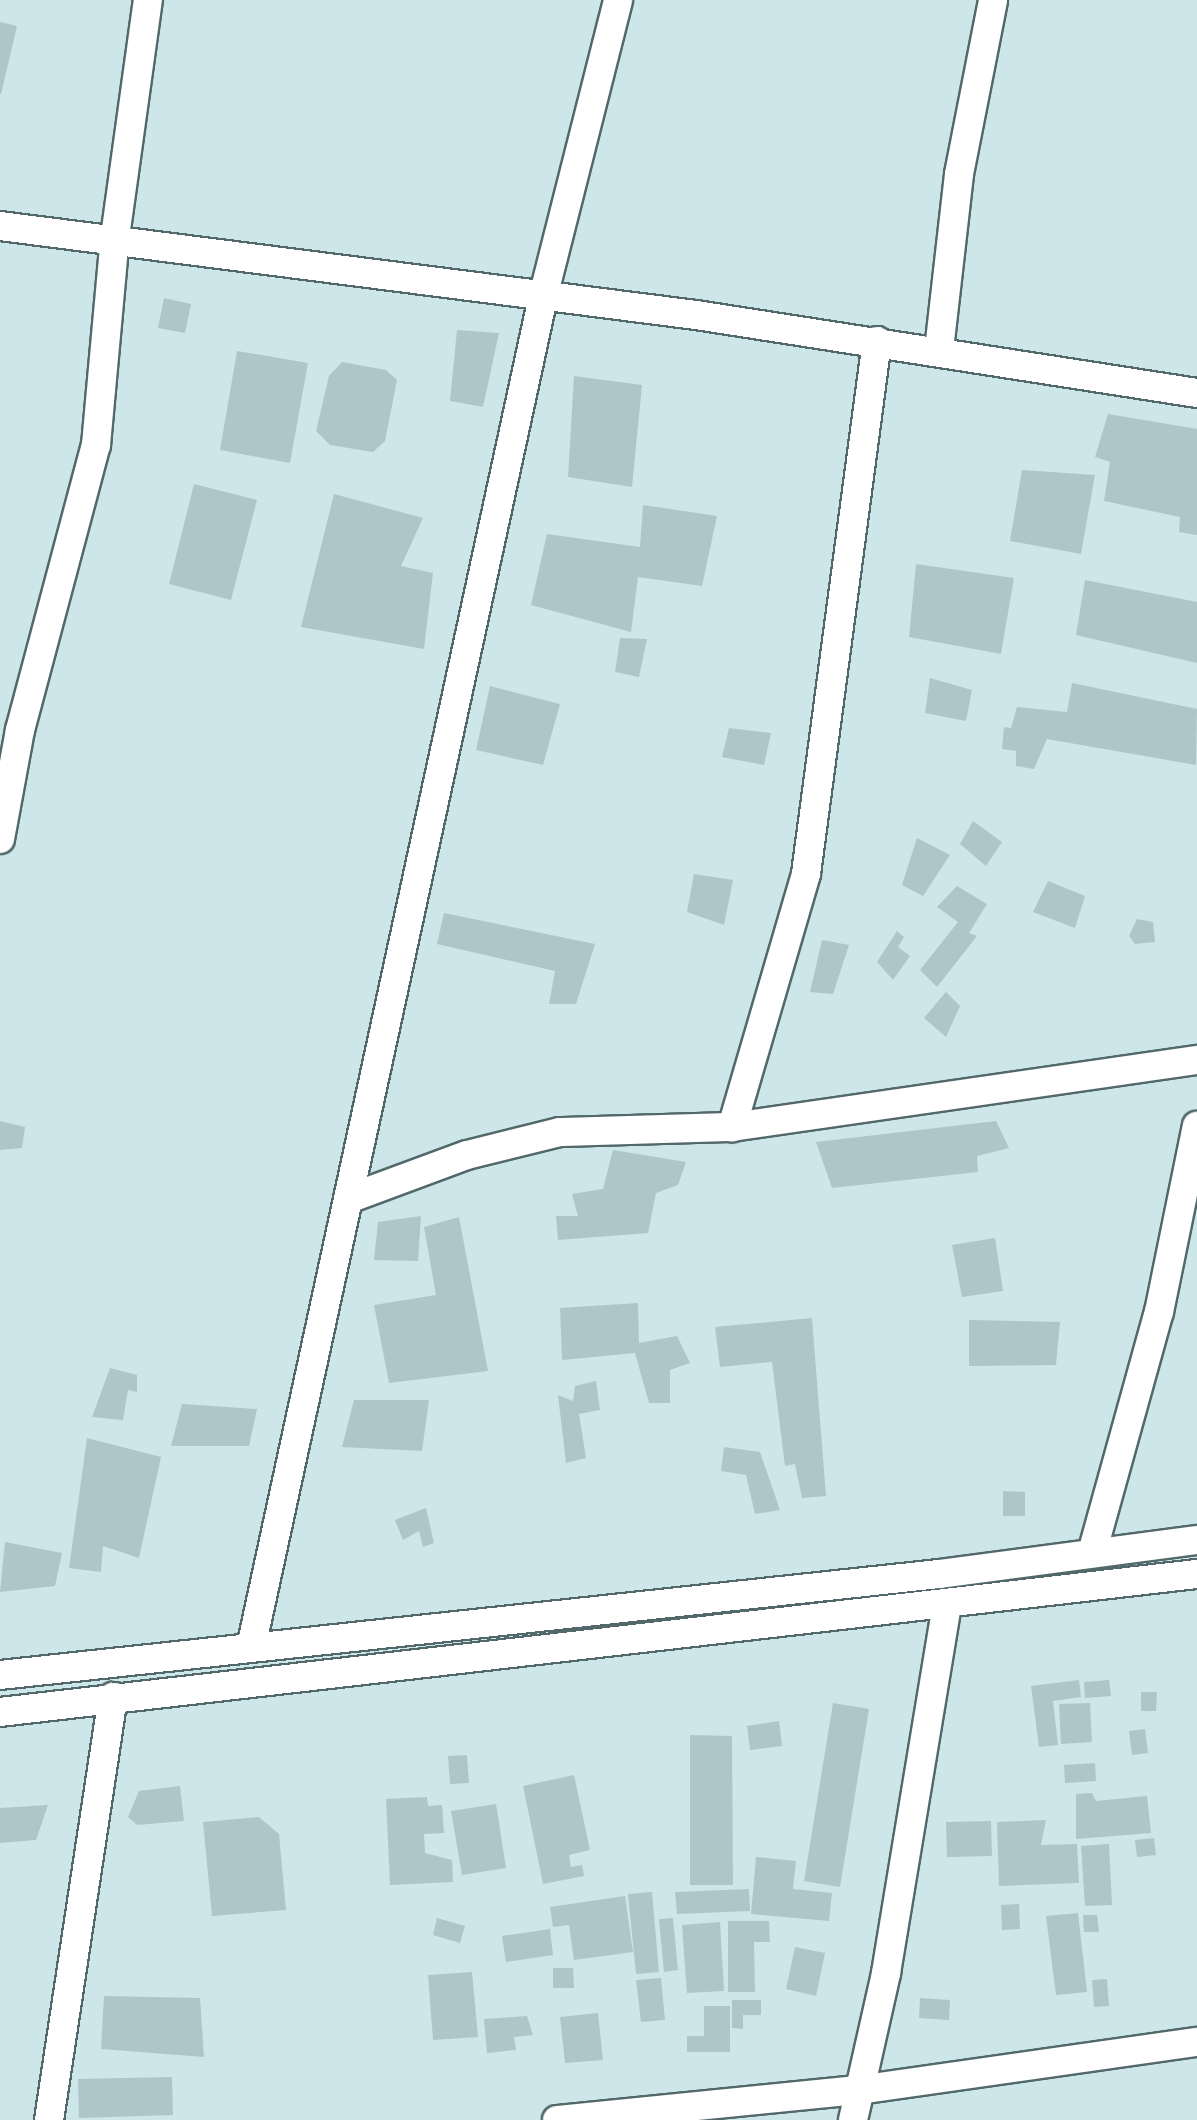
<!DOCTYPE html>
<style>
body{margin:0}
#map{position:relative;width:1197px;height:2120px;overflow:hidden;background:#cde6e9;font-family:Rubik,sans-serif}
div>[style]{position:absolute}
.building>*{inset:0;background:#aec6c9}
.roads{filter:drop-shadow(2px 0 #52686b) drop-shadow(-2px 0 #52686b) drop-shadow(0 2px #52686b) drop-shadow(0 -2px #52686b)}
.street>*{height:28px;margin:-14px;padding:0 14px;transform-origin:14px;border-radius:14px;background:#fff}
span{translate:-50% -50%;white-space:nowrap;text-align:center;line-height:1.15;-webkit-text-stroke:7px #fff;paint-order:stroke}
</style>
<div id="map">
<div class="building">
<i style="clip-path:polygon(0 22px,17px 26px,1px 94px,0 94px)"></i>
<i style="clip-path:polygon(164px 298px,191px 304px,185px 333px,158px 328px)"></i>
<i style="clip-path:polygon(457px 330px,499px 333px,483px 407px,450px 401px)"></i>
<i style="clip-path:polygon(237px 351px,308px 363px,290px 463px,220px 450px)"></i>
<i style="clip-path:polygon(342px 362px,386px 370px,397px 380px,385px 441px,373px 452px,330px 445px,316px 431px,329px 376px)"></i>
<i style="clip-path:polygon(574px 376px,642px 385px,632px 487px,568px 477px)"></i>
<i style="clip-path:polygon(1108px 414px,1197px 429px,1197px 535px,1179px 532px,1180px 517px,1104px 501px,1110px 462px,1095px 457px)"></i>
<i style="clip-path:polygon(1022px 470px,1095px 475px,1081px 554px,1010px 541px)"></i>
<i style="clip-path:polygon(194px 484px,257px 500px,231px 600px,169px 584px)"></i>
<i style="clip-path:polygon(334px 494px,423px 518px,401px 566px,433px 573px,424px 649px,301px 627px)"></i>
<i style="clip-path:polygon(643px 505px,717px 516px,702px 586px,638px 577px,631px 632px,531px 605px,547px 534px,640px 547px)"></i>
<i style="clip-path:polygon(916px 564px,1014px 578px,1001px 654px,909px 637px)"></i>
<i style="clip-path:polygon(1085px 580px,1197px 602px,1197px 663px,1076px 635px)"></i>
<i style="clip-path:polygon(620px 638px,647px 639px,639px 677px,615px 672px)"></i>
<i style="clip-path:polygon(930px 678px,972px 690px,966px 721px,925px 713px)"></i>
<i style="clip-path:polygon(1072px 683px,1197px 709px,1196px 765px,1047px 739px,1034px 769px,1016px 766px,1016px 751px,1002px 749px,1004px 727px,1011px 728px,1017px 707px,1067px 712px)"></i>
<i style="clip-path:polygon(490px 686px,560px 704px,543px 765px,476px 750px)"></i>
<i style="clip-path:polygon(729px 728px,771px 733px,764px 765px,722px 757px)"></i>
<i style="clip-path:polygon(973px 821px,1002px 842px,986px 866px,960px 844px)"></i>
<i style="clip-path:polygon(917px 838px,950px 855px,923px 896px,902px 885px)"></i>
<i style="clip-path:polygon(694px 874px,733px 880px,724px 925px,687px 912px)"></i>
<i style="clip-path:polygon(1048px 881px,1085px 896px,1075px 928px,1033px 912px)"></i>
<i style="clip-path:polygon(957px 886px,987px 904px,969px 933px,977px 936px,937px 987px,920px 970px,958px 922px,937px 907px)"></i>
<i style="clip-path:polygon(444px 913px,595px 944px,576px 1004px,549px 1004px,555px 971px,437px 944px)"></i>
<i style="clip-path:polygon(1137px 919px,1153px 922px,1155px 942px,1135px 944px,1129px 936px)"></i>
<i style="clip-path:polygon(897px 931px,904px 937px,898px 947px,910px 956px,893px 980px,877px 962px)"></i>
<i style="clip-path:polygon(822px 940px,849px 945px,833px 994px,810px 992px)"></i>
<i style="clip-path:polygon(946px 992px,960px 1006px,946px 1037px,924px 1018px)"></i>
<i style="clip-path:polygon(0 1121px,25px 1127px,22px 1148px,0 1150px)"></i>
<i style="clip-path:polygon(996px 1121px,1009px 1148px,977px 1156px,978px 1172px,832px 1188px,816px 1142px)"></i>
<i style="clip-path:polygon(613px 1150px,686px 1162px,678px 1185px,656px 1193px,648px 1233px,558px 1240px,556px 1216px,578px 1216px,572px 1194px,603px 1189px)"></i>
<i style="clip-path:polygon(421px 1216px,418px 1261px,374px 1260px,378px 1222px)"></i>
<i style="clip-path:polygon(459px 1217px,488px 1371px,389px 1383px,374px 1305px,436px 1295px,424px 1227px)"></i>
<i style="clip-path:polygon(995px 1238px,1003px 1291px,962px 1297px,952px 1245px)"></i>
<i style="clip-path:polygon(638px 1303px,639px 1343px,677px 1336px,690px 1363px,670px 1370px,670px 1403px,649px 1403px,635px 1353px,562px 1360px,560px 1308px)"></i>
<i style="clip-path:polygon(812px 1318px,826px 1496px,802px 1498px,795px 1464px,785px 1466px,772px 1362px,720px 1367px,715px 1327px)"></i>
<i style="clip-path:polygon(969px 1320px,1060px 1322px,1056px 1365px,969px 1366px)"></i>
<i style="clip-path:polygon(110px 1368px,137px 1375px,137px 1392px,128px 1390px,123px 1420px,92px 1417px)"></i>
<i style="clip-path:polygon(596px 1381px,600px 1410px,579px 1414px,586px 1458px,566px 1463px,558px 1395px,573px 1401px,575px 1386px)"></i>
<i style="clip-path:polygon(354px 1400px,429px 1400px,422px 1451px,342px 1447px)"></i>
<i style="clip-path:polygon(182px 1404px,257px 1409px,249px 1446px,171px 1446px)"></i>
<i style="clip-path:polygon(87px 1438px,161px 1457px,139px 1558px,103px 1546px,101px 1572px,69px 1568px)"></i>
<i style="clip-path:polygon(724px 1447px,760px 1452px,780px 1510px,755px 1514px,746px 1475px,721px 1471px)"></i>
<i style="clip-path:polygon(1003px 1491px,1025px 1492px,1025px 1516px,1003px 1516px)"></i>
<i style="clip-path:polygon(426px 1508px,434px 1543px,423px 1547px,419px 1531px,403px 1540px,395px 1520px)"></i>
<i style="clip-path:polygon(5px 1542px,62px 1553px,55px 1586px,0 1592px)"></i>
<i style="clip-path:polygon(1079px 1680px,1081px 1697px,1053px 1701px,1058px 1745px,1039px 1747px,1031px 1686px)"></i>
<i style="clip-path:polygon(1109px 1680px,1111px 1696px,1085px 1698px,1084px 1682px)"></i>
<i style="clip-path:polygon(1141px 1692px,1157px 1692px,1156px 1711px,1141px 1711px)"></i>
<i style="clip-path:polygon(833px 1703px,869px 1709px,840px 1887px,804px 1881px)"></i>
<i style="clip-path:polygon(1090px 1703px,1092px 1742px,1061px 1744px,1059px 1704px)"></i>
<i style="clip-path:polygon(779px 1721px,782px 1746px,750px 1750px,747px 1726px)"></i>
<i style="clip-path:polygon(1145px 1729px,1148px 1753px,1132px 1755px,1129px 1731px)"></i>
<i style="clip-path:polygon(690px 1735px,732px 1736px,733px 1885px,690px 1885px)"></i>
<i style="clip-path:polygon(467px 1755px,469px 1783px,450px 1784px,448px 1756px)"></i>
<i style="clip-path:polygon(1095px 1763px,1096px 1781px,1065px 1783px,1064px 1765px)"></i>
<i style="clip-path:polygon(574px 1775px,590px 1850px,569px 1855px,571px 1867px,582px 1865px,584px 1876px,543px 1884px,523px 1786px)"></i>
<i style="clip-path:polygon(180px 1786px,184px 1821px,137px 1825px,128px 1817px,139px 1791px)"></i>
<i style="clip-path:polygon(1092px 1793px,1096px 1801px,1147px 1796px,1151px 1833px,1076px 1839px,1076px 1794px)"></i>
<i style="clip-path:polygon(427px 1797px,428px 1806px,442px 1805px,444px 1833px,424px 1834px,425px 1853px,452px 1860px,453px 1882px,390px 1885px,386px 1799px)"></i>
<i style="clip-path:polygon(496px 1804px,506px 1868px,462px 1875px,451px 1811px)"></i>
<i style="clip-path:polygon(48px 1805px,36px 1840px,0 1843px,0 1808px)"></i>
<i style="clip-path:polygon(259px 1817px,279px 1834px,286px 1910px,212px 1916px,203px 1822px)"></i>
<i style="clip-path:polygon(1046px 1820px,1041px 1845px,1077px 1844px,1079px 1883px,999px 1886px,997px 1822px)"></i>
<i style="clip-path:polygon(991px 1821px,992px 1856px,947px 1857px,946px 1822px)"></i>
<i style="clip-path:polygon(1154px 1838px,1156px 1855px,1137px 1857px,1135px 1840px)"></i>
<i style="clip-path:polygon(1109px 1844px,1112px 1905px,1085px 1906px,1081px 1846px)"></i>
<i style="clip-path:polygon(756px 1857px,796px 1861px,793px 1889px,832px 1893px,829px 1921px,751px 1914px)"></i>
<i style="clip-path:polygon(749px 1889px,750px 1911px,677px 1914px,675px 1892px)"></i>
<i style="clip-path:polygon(652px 1892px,659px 1972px,636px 1974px,628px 1894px)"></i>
<i style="clip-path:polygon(625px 1896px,633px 1952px,574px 1960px,569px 1925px,553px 1927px,550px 1907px)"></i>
<i style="clip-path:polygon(1019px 1904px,1020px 1929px,1002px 1930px,1001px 1905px)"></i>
<i style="clip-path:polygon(1078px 1913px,1087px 1992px,1056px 1995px,1046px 1916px)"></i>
<i style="clip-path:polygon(1083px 1915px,1097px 1915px,1099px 1932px,1084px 1932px)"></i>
<i style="clip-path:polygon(437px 1918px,465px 1926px,460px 1943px,433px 1935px)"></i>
<i style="clip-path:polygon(673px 1918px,678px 1970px,664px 1972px,659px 1919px)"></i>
<i style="clip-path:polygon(728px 1921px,769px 1921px,770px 1942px,754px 1942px,755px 1992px,728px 1992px)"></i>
<i style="clip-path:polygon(720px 1922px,724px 1991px,687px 1993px,682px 1925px)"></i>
<i style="clip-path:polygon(550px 1929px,553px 1955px,506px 1962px,502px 1936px)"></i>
<i style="clip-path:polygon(795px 1947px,825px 1953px,816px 1996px,786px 1989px)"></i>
<i style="clip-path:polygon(553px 1968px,573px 1968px,574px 1988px,553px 1988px)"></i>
<i style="clip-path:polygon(472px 1972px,478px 2037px,433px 2040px,428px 1975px)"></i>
<i style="clip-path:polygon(661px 1978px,665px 2020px,641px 2022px,636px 1980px)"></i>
<i style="clip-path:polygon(1107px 1979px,1109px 2006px,1094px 2007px,1092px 1980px)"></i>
<i style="clip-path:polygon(104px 1996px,200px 1998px,204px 2057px,101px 2049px)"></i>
<i style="clip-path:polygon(920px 1998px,950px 2000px,949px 2020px,919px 2018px)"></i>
<i style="clip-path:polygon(732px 2000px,761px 2000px,761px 2015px,743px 2015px,743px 2029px,732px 2028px)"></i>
<i style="clip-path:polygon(704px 2006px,730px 2006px,730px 2052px,687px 2052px,687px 2036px,704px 2036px)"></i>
<i style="clip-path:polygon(598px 2013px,603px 2060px,565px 2063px,560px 2017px)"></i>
<i style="clip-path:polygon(527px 2016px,533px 2035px,514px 2037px,516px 2050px,487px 2053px,484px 2019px)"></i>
<i style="clip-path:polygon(172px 2077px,173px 2115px,79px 2118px,78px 2079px)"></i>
</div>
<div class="roads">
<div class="street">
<i style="left:0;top:226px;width:702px;rotate:7.29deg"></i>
<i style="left:696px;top:315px;width:507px;rotate:8.85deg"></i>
<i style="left:877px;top:341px;width:538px;rotate:97.59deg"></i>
<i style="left:806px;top:874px;width:264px;rotate:106.3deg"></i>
<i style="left:732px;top:1127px;width:470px;rotate:-8.2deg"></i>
<i style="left:939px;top:350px;width:177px;rotate:-83.5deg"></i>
<i style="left:959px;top:174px;width:177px;rotate:-78.9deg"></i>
<i style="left:0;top:839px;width:111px;rotate:-79.6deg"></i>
<i style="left:20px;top:730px;width:295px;rotate:-75.1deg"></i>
<i style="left:96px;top:445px;width:209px;rotate:-84.8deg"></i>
<i style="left:115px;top:237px;width:239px;rotate:-82.1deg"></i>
<i style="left:348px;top:1199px;width:127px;rotate:-20.3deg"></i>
<i style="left:467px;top:1155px;width:96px;rotate:-13.9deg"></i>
<i style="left:560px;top:1132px;width:172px;rotate:-1.7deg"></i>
<i style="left:1092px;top:1553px;width:250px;rotate:-74.5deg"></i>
<i style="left:1159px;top:1312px;width:190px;rotate:-78.5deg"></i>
<i style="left:252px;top:1643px;width:1377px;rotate:-77.8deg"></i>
<i style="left:543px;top:297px;width:306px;rotate:-75.8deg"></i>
<i style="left:0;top:1675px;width:944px;rotate:-6.14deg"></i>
<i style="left:939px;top:1574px;width:260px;rotate:-7.5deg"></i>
<i style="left:0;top:1712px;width:1205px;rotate:-6.58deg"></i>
<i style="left:49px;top:2120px;width:428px;rotate:-81.4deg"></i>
<i style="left:557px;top:2120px;width:303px;rotate:-5.7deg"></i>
<i style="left:859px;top:2090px;width:341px;rotate:-8.1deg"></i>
<i style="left:853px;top:2120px;width:151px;rotate:-77.3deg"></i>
<i style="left:886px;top:1973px;width:372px;rotate:-80.6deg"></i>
</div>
</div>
</div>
